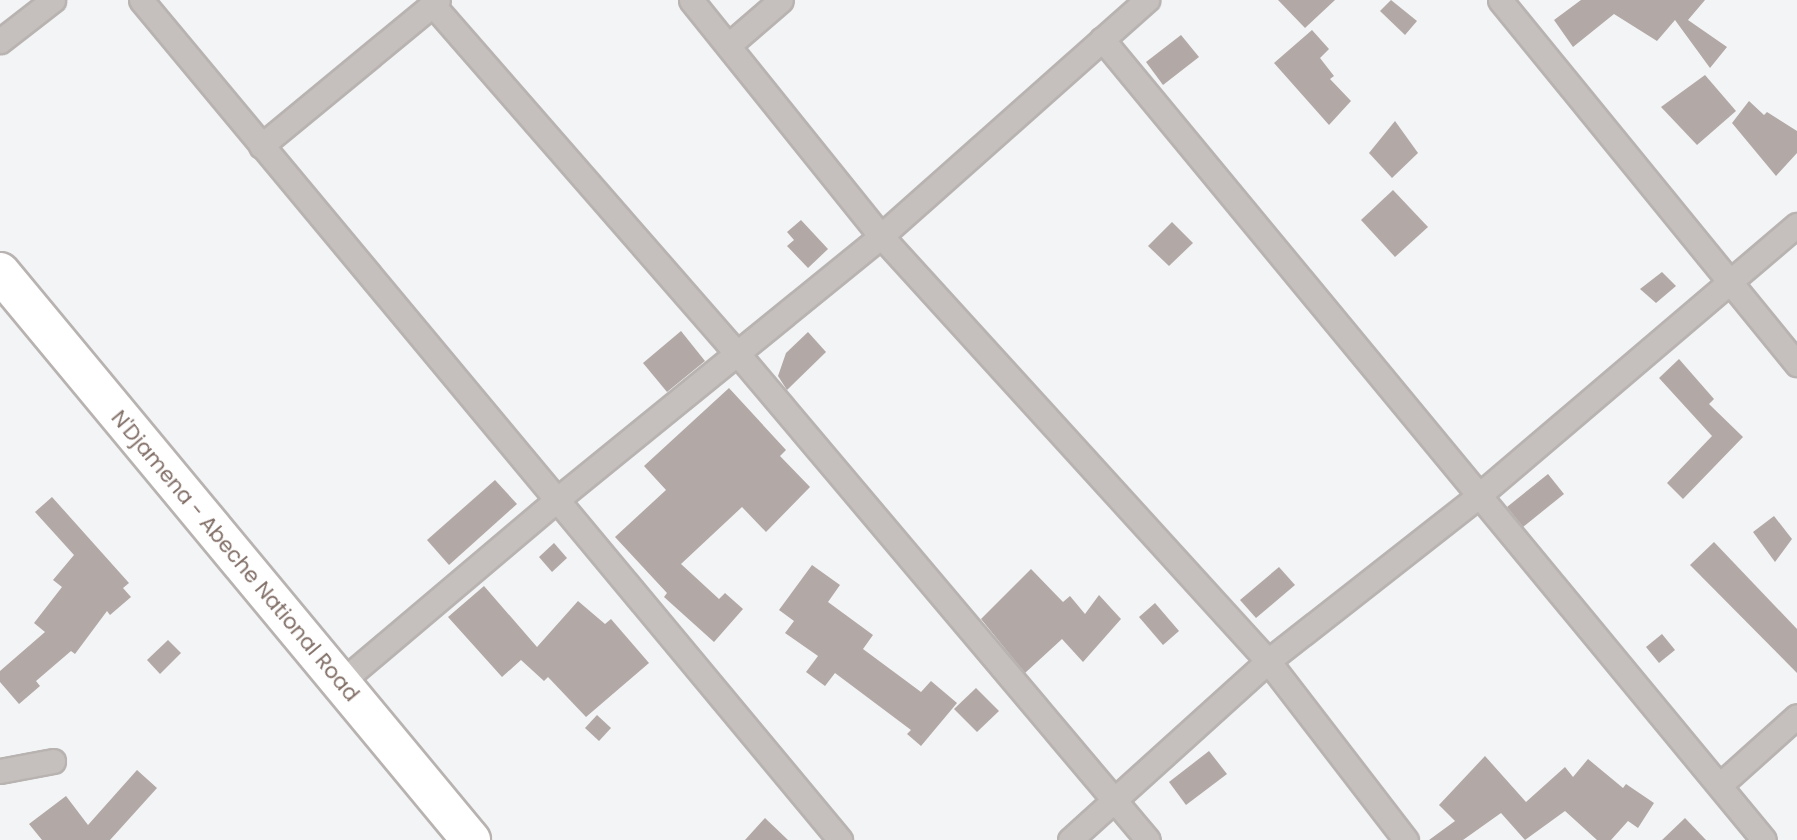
<!DOCTYPE html>
<style>
body{margin:0}
#map{position:relative;width:1797px;height:840px;overflow:hidden;background:#f3f4f6;font-family:Poppins,sans-serif}
div>[style]{position:absolute}
.building>*{inset:0;background:#b2a8a5}
.roads{filter:drop-shadow(2px 0 #b8b3b1) drop-shadow(-2px 0 #b8b3b1) drop-shadow(0 2px #b8b3b1) drop-shadow(0 -2px #b8b3b1)}
.minor>*{height:23px;margin:-11.5px;padding:0 11.5px;transform-origin:11.5px;border-radius:11.5px;background:#c5c0bd}
.trunk>*{height:38px;margin:-19px;padding:0 19px;transform-origin:19px;border-radius:19px;background:#fff}
span{translate:-50% -50%;white-space:nowrap;text-align:center;line-height:1.15;-webkit-text-stroke:7px #fff;paint-order:stroke}
.street-label{font-size:21px;color:#826f67}
</style>
<div id="map">
<div class="building">
<i style="clip-path:polygon(1278px 0,1335px 0,1305px 28px)"></i>
<i style="clip-path:polygon(1391px 0,1417px 21px,1405px 35px,1380px 11px)"></i>
<i style="clip-path:polygon(1581px 0,1705px 0,1688px 20px,1727px 47px,1710px 68px,1675px 20px,1657px 41px,1614px 14px,1573px 47px,1554px 20px)"></i>
<i style="clip-path:polygon(1312px 30px,1329px 49px,1320px 58px,1334px 76px,1330px 79px,1351px 101px,1329px 125px,1274px 63px)"></i>
<i style="clip-path:polygon(1181px 35px,1199px 57px,1163px 85px,1146px 62px)"></i>
<i style="clip-path:polygon(1705px 75px,1736px 111px,1697px 145px,1661px 107px)"></i>
<i style="clip-path:polygon(1749px 101px,1764px 115px,1767px 112px,1797px 131px,1797px 153px,1776px 176px,1732px 123px)"></i>
<i style="clip-path:polygon(1395px 121px,1418px 153px,1392px 178px,1369px 153px)"></i>
<i style="clip-path:polygon(1393px 190px,1428px 227px,1395px 257px,1361px 220px)"></i>
<i style="clip-path:polygon(801px 220px,828px 249px,808px 268px,787px 246px,794px 240px,787px 232px)"></i>
<i style="clip-path:polygon(1172px 222px,1193px 243px,1169px 266px,1148px 246px)"></i>
<i style="clip-path:polygon(1662px 272px,1676px 286px,1656px 303px,1640px 289px)"></i>
<i style="clip-path:polygon(681px 331px,705px 361px,667px 392px,643px 363px)"></i>
<i style="clip-path:polygon(808px 332px,826px 352px,787px 390px,778px 376px,786px 353px)"></i>
<i style="clip-path:polygon(1679px 359px,1714px 399px,1709px 404px,1743px 437px,1683px 499px,1667px 483px,1712px 436px,1659px 378px)"></i>
<i style="clip-path:polygon(729px 388px,786px 450px,780px 456px,810px 487px,766px 532px,742px 507px,681px 564px,719px 599px,725px 593px,743px 609px,714px 642px,664px 597px,667px 593px,615px 537px,666px 490px,644px 466px)"></i>
<i style="clip-path:polygon(1548px 474px,1564px 494px,1523px 527px,1507px 507px)"></i>
<i style="clip-path:polygon(495px 480px,517px 504px,449px 565px,427px 540px)"></i>
<i style="clip-path:polygon(52px 497px,129px 583px,123px 588px,131px 597px,110px 615px,107px 611px,75px 654px,71px 651px,36px 681px,40px 686px,19px 704px,0 682px,0 671px,45px 632px,34px 623px,62px 587px,53px 580px,74px 555px,35px 512px)"></i>
<i style="clip-path:polygon(1774px 516px,1792px 539px,1775px 562px,1753px 532px)"></i>
<i style="clip-path:polygon(1714px 542px,1797px 629px,1797px 673px,1690px 565px)"></i>
<i style="clip-path:polygon(554px 543px,567px 558px,552px 572px,539px 557px)"></i>
<i style="clip-path:polygon(812px 565px,840px 585px,828px 602px,873px 635px,863px 649px,921px 692px,931px 681px,957px 703px,921px 746px,907px 734px,911px 730px,835px 673px,825px 686px,806px 672px,818px 656px,785px 633px,794px 621px,779px 610px)"></i>
<i style="clip-path:polygon(1279px 567px,1295px 585px,1256px 618px,1240px 600px)"></i>
<i style="clip-path:polygon(1031px 569px,1063px 602px,1070px 596px,1085px 614px,1099px 595px,1121px 619px,1083px 662px,1062px 639px,1025px 673px,981px 619px)"></i>
<i style="clip-path:polygon(484px 586px,537px 647px,578px 601px,605px 624px,611px 619px,649px 663px,586px 717px,548px 677px,544px 681px,521px 660px,502px 677px,448px 617px)"></i>
<i style="clip-path:polygon(1155px 603px,1179px 631px,1163px 645px,1139px 617px)"></i>
<i style="clip-path:polygon(1662px 634px,1675px 650px,1659px 663px,1646px 647px)"></i>
<i style="clip-path:polygon(168px 640px,181px 653px,160px 674px,147px 660px)"></i>
<i style="clip-path:polygon(976px 688px,999px 711px,977px 732px,954px 709px)"></i>
<i style="clip-path:polygon(597px 715px,611px 728px,599px 741px,585px 728px)"></i>
<i style="clip-path:polygon(1209px 751px,1227px 774px,1186px 805px,1169px 782px)"></i>
<i style="clip-path:polygon(1485px 756px,1526px 802px,1565px 767px,1573px 777px,1588px 759px,1623px 788px,1626px 784px,1654px 803px,1638px 828px,1628px 821px,1611px 840px,1597px 840px,1565px 811px,1525px 840px,1501px 813px,1463px 840px,1429px 840px,1455px 821px,1439px 805px)"></i>
<i style="clip-path:polygon(137px 770px,157px 788px,110px 840px,42px 840px,29px 824px,66px 796px,88px 825px)"></i>
<i style="clip-path:polygon(765px 818px,788px 840px,745px 840px)"></i>
<i style="clip-path:polygon(1685px 818px,1706px 840px,1662px 840px)"></i>
</div>
<div class="roads">
<div class="minor">
<i style="left:141px;top:0;width:1093px;rotate:50.23deg"></i>
<i style="left:691px;top:0;width:303px;rotate:51.2deg"></i>
<i style="left:881px;top:236px;width:575px;rotate:47.68deg"></i>
<i style="left:1268px;top:661px;width:226px;rotate:52.4deg"></i>
<i style="left:1500px;top:0;width:470px;rotate:50.8deg"></i>
<i style="left:433px;top:5px;width:462px;rotate:48.9deg"></i>
<i style="left:737px;top:353px;width:637px;rotate:49.84deg"></i>
<i style="left:1102px;top:39px;width:1039px;rotate:50.43deg"></i>
<i style="left:0;top:41px;width:67px;rotate:-37.7deg"></i>
<i style="left:730px;top:44px;width:67px;rotate:-40.8deg"></i>
<i style="left:261px;top:146px;width:229px;rotate:-39.5deg"></i>
<i style="left:340px;top:683px;width:280px;rotate:-40.2deg"></i>
<i style="left:554px;top:502px;width:422px;rotate:-39.1deg"></i>
<i style="left:881px;top:236px;width:356px;rotate:-41.6deg"></i>
<i style="left:0;top:771px;width:54px;rotate:-10.7deg"></i>
<i style="left:1720px;top:785px;width:103px;rotate:-41.9deg"></i>
<i style="left:1070px;top:840px;width:267px;rotate:-42.1deg"></i>
<i style="left:1268px;top:661px;width:266px;rotate:-38.1deg"></i>
<i style="left:1477px;top:497px;width:420px;rotate:-40.4deg"></i>
</div>
<div class="trunk">
<i style="left:0;top:272px;width:738px;rotate:50.33deg"></i>
</div>
</div>
<div class="street-label">
<span style="left:235px;top:556px;rotate:50deg">N'Djamena - Abeche National Road</span>
</div>
</div>
